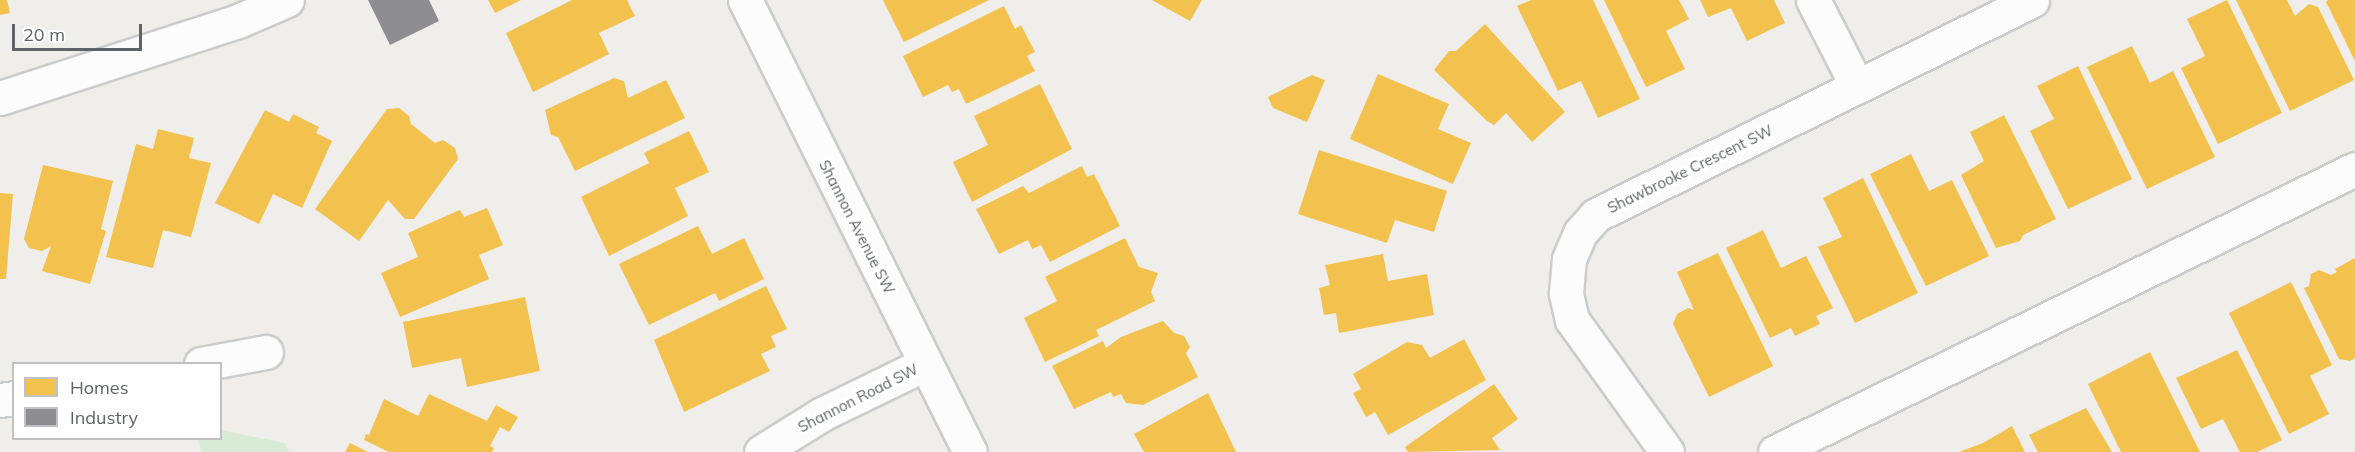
<!DOCTYPE html>
<style>
body{margin:0}
#map{position:relative;width:2355px;height:452px;overflow:hidden;background:#efeeea;font-family:Mulish,sans-serif}
div>[style]{position:absolute}
.green>*{inset:0;background:#d8ebd6}
.homes>*{inset:0;background:#f2c14e}
.industry>*{inset:0;background:#8d8d92}
.roads{filter:drop-shadow(2px 0 #cbcccc) drop-shadow(-2px 0 #cbcccc) drop-shadow(0 2px #cbcccc) drop-shadow(0 -2px #cbcccc)}
.minor>*{height:33px;margin:-16.5px;padding:0 16.5px;transform-origin:16.5px;border-radius:16.5px;background:#fdfcfc}
span{translate:-50% -50%;white-space:nowrap;text-align:center;line-height:1.15;-webkit-text-stroke:6px #fff;paint-order:stroke}
.street-label{font-size:15px;color:#5f6368}
.legend{position:absolute;left:12px;top:362px;width:210px;height:78px;box-sizing:border-box;background:#fff;border:2px solid #bfc1c3;margin:0;padding:8px 10px;list-style:none;font-size:18px;color:#5f6368}
.legend li{display:flex;align-items:center;gap:12px;height:30px}
.legend b{width:30px;border:2px solid #bfc1c3}
.scale{position:absolute;left:12px;top:24px;width:130px;height:27px;box-sizing:border-box;border:3px solid #5f6368;border-top:0;padding-left:8px;font-size:18px;line-height:21px;white-space:nowrap;color:#5f6368;-webkit-text-stroke:4px #fff;paint-order:stroke}
</style>
<div id="map">
<div class="green">
<i style="clip-path:polygon(221px 430px,284px 443px,290px 452px,201px 452px,199px 439px,220px 438px)"></i>
</div>
<div class="homes">
<i style="clip-path:polygon(0 0,7px 0,10px 13px,0 15px)"></i>
<i style="clip-path:polygon(488px 0,521px 0,495px 13px)"></i>
<i style="clip-path:polygon(572px 0,627px 0,635px 16px,599px 33px,609px 54px,533px 92px,506px 33px)"></i>
<i style="clip-path:polygon(883px 0,989px 0,904px 42px)"></i>
<i style="clip-path:polygon(1152px 0,1202px 0,1190px 21px)"></i>
<i style="clip-path:polygon(1531px 0,1593px 0,1640px 99px,1598px 118px,1581px 81px,1558px 91px,1517px 6px)"></i>
<i style="clip-path:polygon(1604px 0,1679px 0,1689px 19px,1666px 31px,1685px 69px,1646px 87px)"></i>
<i style="clip-path:polygon(1700px 0,1774px 0,1785px 23px,1747px 41px,1731px 8px,1708px 17px)"></i>
<i style="clip-path:polygon(2227px 0,2282px 113px,2218px 144px,2181px 68px,2205px 56px,2187px 19px)"></i>
<i style="clip-path:polygon(2236px 0,2287px 0,2295px 16px,2309px 4px,2318px 7px,2354px 80px,2290px 111px)"></i>
<i style="clip-path:polygon(2328px 0,2355px 0,2355px 61px,2326px 2px)"></i>
<i style="clip-path:polygon(1004px 6px,1015px 29px,1021px 25px,1035px 52px,1027px 56px,1035px 71px,966px 104px,959px 89px,952px 92px,948px 85px,923px 97px,903px 56px)"></i>
<i style="clip-path:polygon(1485px 24px,1565px 112px,1532px 142px,1506px 113px,1494px 125px,1487px 121px,1434px 70px,1449px 51px,1456px 51px)"></i>
<i style="clip-path:polygon(2132px 46px,2150px 83px,2173px 71px,2215px 157px,2147px 189px,2087px 67px)"></i>
<i style="clip-path:polygon(2078px 66px,2132px 179px,2068px 209px,2030px 131px,2054px 119px,2037px 86px)"></i>
<i style="clip-path:polygon(1378px 74px,1449px 104px,1438px 129px,1471px 143px,1453px 184px,1350px 139px)"></i>
<i style="clip-path:polygon(1312px 75px,1325px 80px,1307px 122px,1273px 108px,1268px 97px)"></i>
<i style="clip-path:polygon(614px 78px,624px 81px,628px 98px,666px 80px,685px 118px,575px 171px,558px 137px,551px 135px,545px 110px)"></i>
<i style="clip-path:polygon(1040px 84px,1072px 149px,972px 202px,953px 162px,988px 145px,974px 116px)"></i>
<i style="clip-path:polygon(399px 108px,409px 116px,411px 124px,435px 143px,443px 140px,455px 148px,458px 159px,414px 219px,405px 219px,388px 200px,359px 241px,315px 209px,387px 109px)"></i>
<i style="clip-path:polygon(265px 110px,289px 122px,293px 114px,319px 127px,316px 133px,332px 141px,302px 208px,273px 194px,259px 224px,215px 203px)"></i>
<i style="clip-path:polygon(2004px 115px,2056px 219px,2023px 235px,2020px 241px,1996px 248px,1961px 175px,1984px 161px,1970px 132px)"></i>
<i style="clip-path:polygon(158px 129px,194px 138px,189px 158px,211px 163px,191px 237px,163px 230px,153px 268px,106px 257px,136px 144px,153px 149px)"></i>
<i style="clip-path:polygon(689px 131px,709px 172px,675px 188px,688px 216px,609px 256px,581px 197px,649px 163px,644px 153px)"></i>
<i style="clip-path:polygon(1319px 150px,1447px 191px,1434px 232px,1395px 220px,1387px 243px,1298px 214px)"></i>
<i style="clip-path:polygon(1911px 154px,1929px 191px,1952px 180px,1989px 256px,1926px 286px,1870px 174px)"></i>
<i style="clip-path:polygon(43px 165px,113px 181px,101px 229px,106px 231px,90px 284px,42px 271px,51px 246px,42px 251px,29px 248px,24px 239px)"></i>
<i style="clip-path:polygon(1082px 166px,1087px 177px,1094px 174px,1120px 226px,1050px 262px,1041px 245px,1032px 249px,1028px 240px,999px 254px,976px 209px,1023px 186px,1029px 193px)"></i>
<i style="clip-path:polygon(1863px 178px,1918px 293px,1855px 323px,1818px 247px,1842px 237px,1823px 198px)"></i>
<i style="clip-path:polygon(0 193px,13px 194px,6px 279px,0 279px)"></i>
<i style="clip-path:polygon(487px 208px,503px 245px,479px 255px,489px 279px,400px 317px,381px 273px,418px 257px,408px 233px,455px 212px,460px 210px,464px 217px)"></i>
<i style="clip-path:polygon(698px 226px,712px 254px,744px 238px,764px 279px,719px 301px,715px 293px,649px 325px,619px 264px)"></i>
<i style="clip-path:polygon(1763px 230px,1781px 268px,1806px 256px,1833px 308px,1816px 316px,1820px 324px,1795px 336px,1791px 328px,1770px 338px,1726px 248px)"></i>
<i style="clip-path:polygon(1125px 238px,1139px 267px,1158px 273px,1151px 292px,1155px 301px,1096px 330px,1099px 336px,1045px 362px,1024px 318px,1057px 301px,1045px 277px)"></i>
<i style="clip-path:polygon(1718px 253px,1773px 366px,1709px 397px,1673px 324px,1677px 314px,1688px 308px,1694px 310px,1677px 272px)"></i>
<i style="clip-path:polygon(1383px 254px,1388px 281px,1427px 274px,1434px 315px,1339px 333px,1336px 313px,1324px 315px,1319px 288px,1330px 285px,1325px 265px)"></i>
<i style="clip-path:polygon(2355px 258px,2355px 358px,2350px 361px,2339px 359px,2304px 288px,2309px 286px,2311px 274px,2319px 270px,2331px 275px,2337px 272px,2335px 269px)"></i>
<i style="clip-path:polygon(2291px 282px,2332px 365px,2310px 376px,2329px 414px,2289px 434px,2229px 313px)"></i>
<i style="clip-path:polygon(766px 286px,787px 329px,771px 336px,776px 347px,761px 354px,770px 371px,684px 412px,654px 340px)"></i>
<i style="clip-path:polygon(525px 297px,540px 371px,467px 387px,461px 358px,412px 368px,403px 322px)"></i>
<i style="clip-path:polygon(1163px 321px,1174px 333px,1184px 336px,1190px 347px,1186px 353px,1198px 377px,1143px 405px,1126px 403px,1121px 394px,1113px 397px,1111px 392px,1074px 409px,1052px 366px,1103px 341px,1106px 348px,1121px 337px)"></i>
<i style="clip-path:polygon(1464px 339px,1486px 380px,1388px 435px,1375px 412px,1366px 417px,1353px 393px,1361px 389px,1353px 374px,1407px 342px,1422px 345px,1430px 358px)"></i>
<i style="clip-path:polygon(2237px 350px,2282px 440px,2257px 452px,2240px 452px,2223px 419px,2201px 429px,2176px 378px)"></i>
<i style="clip-path:polygon(2150px 352px,2200px 452px,2121px 452px,2088px 384px)"></i>
<i style="clip-path:polygon(1494px 384px,1518px 419px,1492px 438px,1500px 450px,1408px 452px,1405px 447px)"></i>
<i style="clip-path:polygon(1208px 393px,1236px 452px,1144px 452px,1134px 434px)"></i>
<i style="clip-path:polygon(429px 394px,487px 421px,496px 405px,518px 417px,509px 432px,500px 427px,490px 446px,494px 448px,492px 452px,389px 452px,364px 440px,366px 434px,369px 435px,384px 399px,418px 416px)"></i>
<i style="clip-path:polygon(2086px 408px,2112px 452px,2038px 452px,2029px 435px)"></i>
<i style="clip-path:polygon(2012px 426px,2025px 452px,1959px 452px,1983px 443px)"></i>
<i style="clip-path:polygon(350px 443px,368px 452px,345px 452px)"></i>
</div>
<div class="industry">
<i style="clip-path:polygon(368px 0,429px 0,439px 21px,390px 45px)"></i>
</div>
<div class="roads">
<div class="minor">
<i style="left:745px;top:0;width:505px;rotate:63.54deg"></i>
<i style="left:1813px;top:0;width:97px;rotate:62.9deg"></i>
<i style="left:0;top:98px;width:250px;rotate:-17.9deg"></i>
<i style="left:238px;top:21px;width:53px;rotate:-23.2deg"></i>
<i style="left:201px;top:364px;width:66px;rotate:-10.5deg"></i>
<i style="left:0;top:400px;width:14px;rotate:-8deg"></i>
<i style="left:761px;top:452px;width:72px;rotate:-31.9deg"></i>
<i style="left:822px;top:414px;width:114px;rotate:-25.9deg"></i>
<i style="left:1667px;top:452px;width:163px;rotate:-125.7deg"></i>
<i style="left:1572px;top:320px;width:28px;rotate:-103deg"></i>
<i style="left:1566px;top:293px;width:34px;rotate:-85deg"></i>
<i style="left:1569px;top:259px;width:28px;rotate:-67deg"></i>
<i style="left:1580px;top:233px;width:24px;rotate:-48deg"></i>
<i style="left:1596px;top:215px;width:486px;rotate:-26.2deg"></i>
<i style="left:1775px;top:452px;width:645px;rotate:-26.01deg"></i>
</div>
</div>
<div class="street-label">
<span style="left:1690px;top:169px;rotate:-26deg">Shawbrooke Crescent SW</span>
<span style="left:857px;top:227px;rotate:63deg">Shannon Avenue SW</span>
<span style="left:858px;top:398px;rotate:-27deg">Shannon Road SW</span>
</div>
<ul class="legend">
<li><b style="height:16px;background:#f2c14e"></b>Homes</li>
<li><b style="height:16px;background:#8d8d92"></b>Industry</li>
</ul>
<div class="scale">20 m</div>
</div>
